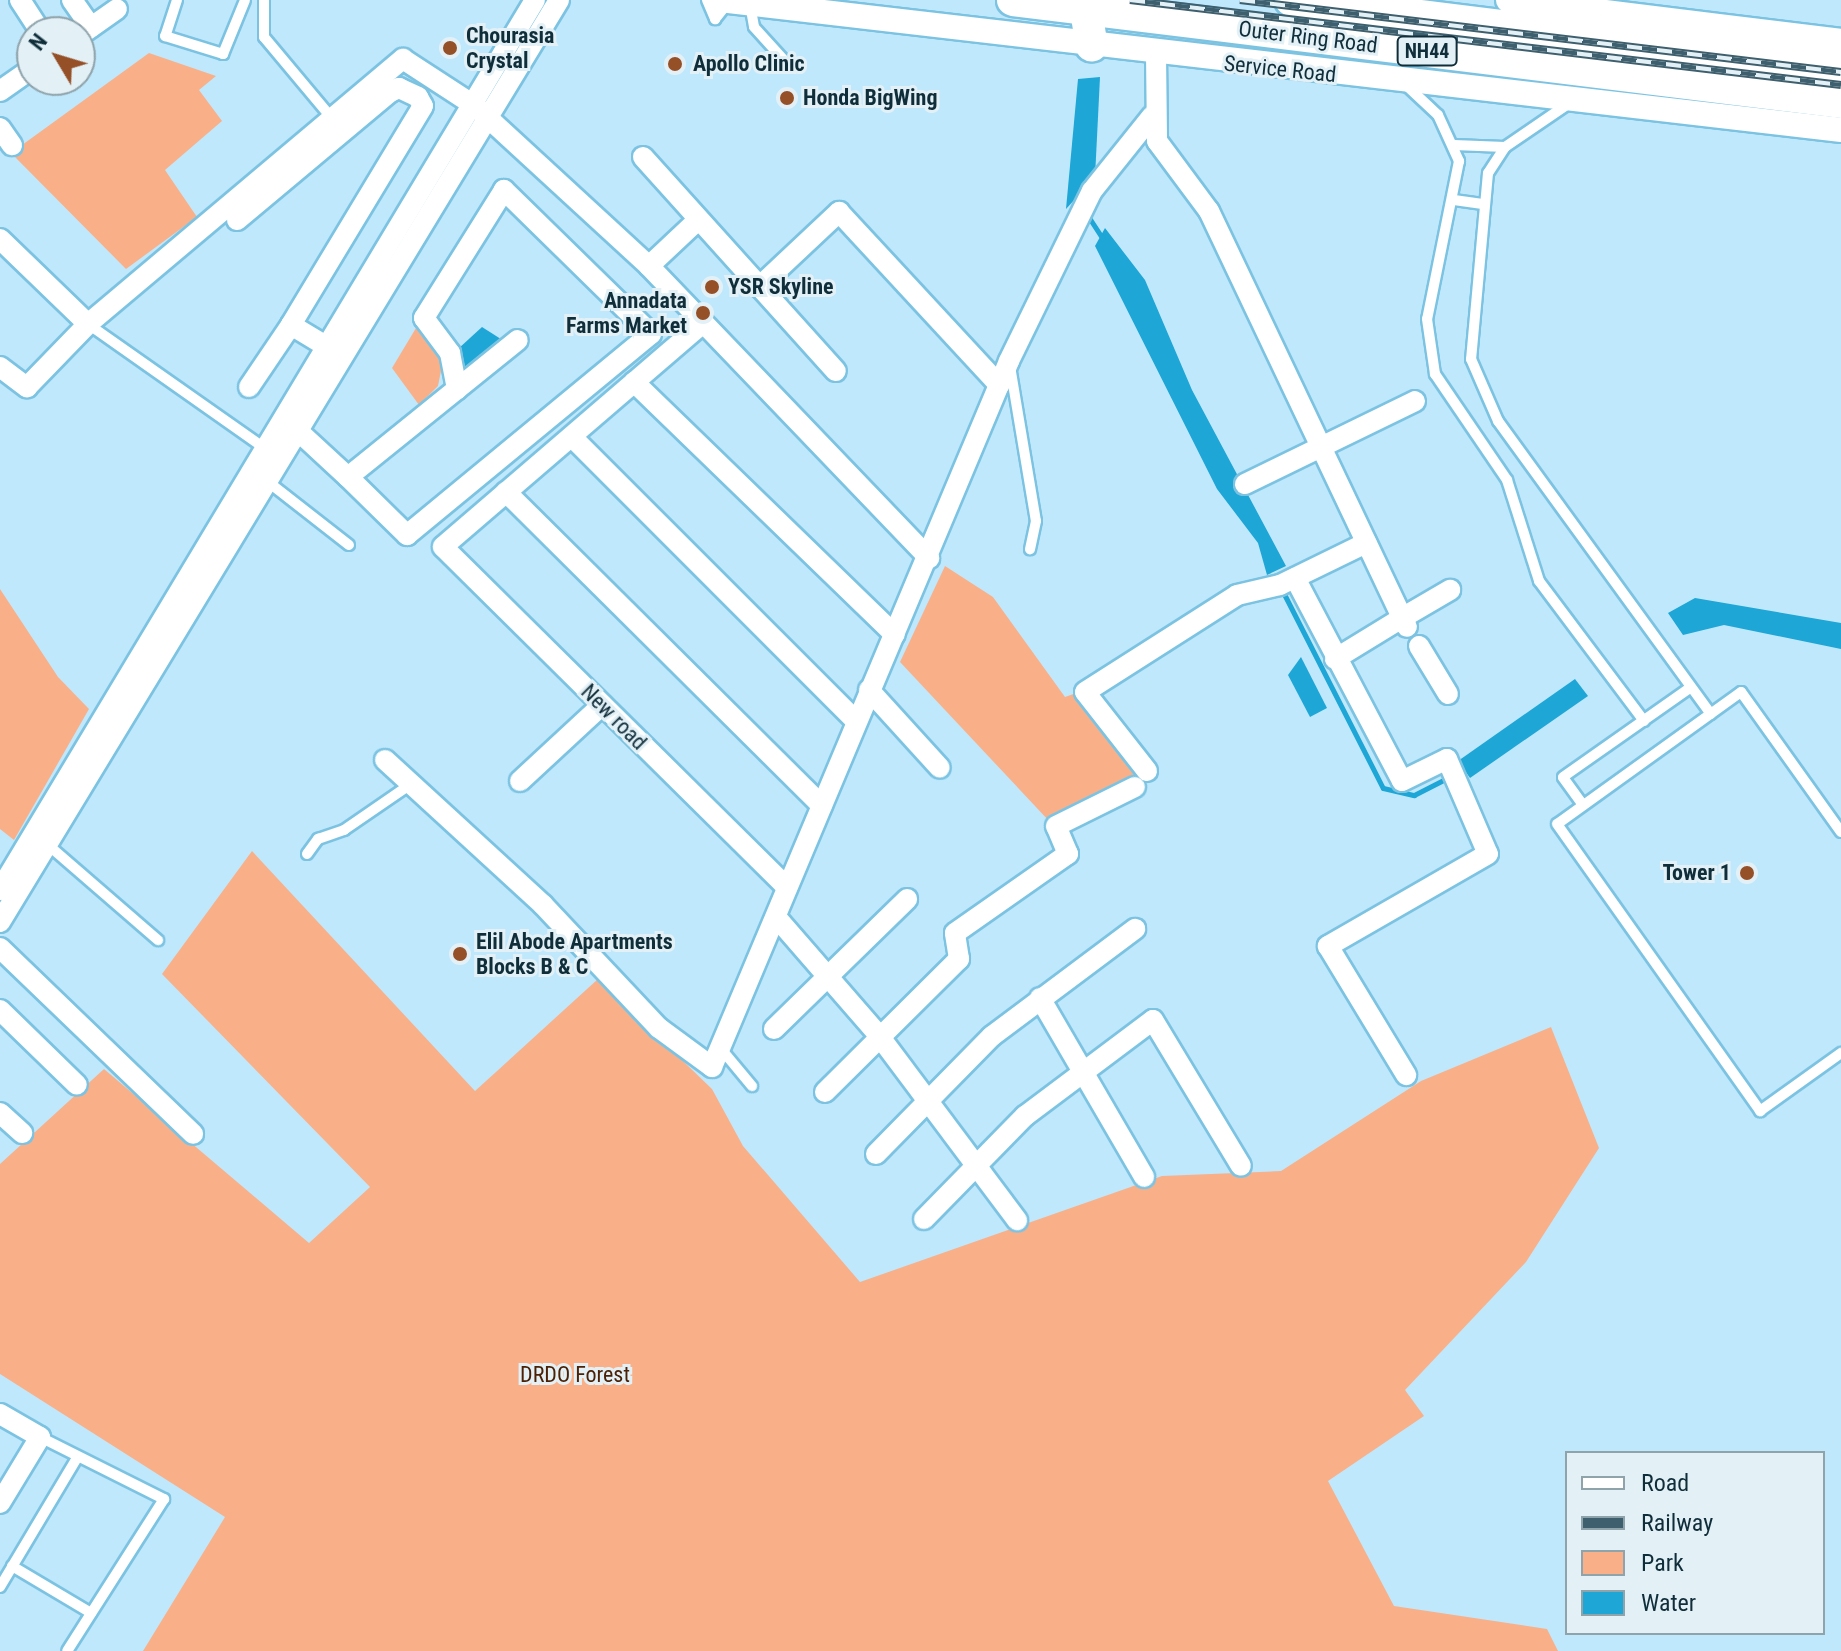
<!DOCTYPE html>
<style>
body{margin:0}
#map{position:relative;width:1841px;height:1651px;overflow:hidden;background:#bfe8fc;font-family:"Roboto Condensed",sans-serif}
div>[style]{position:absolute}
.green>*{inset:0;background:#f9b089}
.water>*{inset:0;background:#1da6d6}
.stream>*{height:5px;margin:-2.5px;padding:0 2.5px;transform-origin:2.5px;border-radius:2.5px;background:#1da6d6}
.roads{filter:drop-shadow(2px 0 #7cc3e2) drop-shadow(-2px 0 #7cc3e2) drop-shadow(0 2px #7cc3e2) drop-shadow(0 -2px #7cc3e2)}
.service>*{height:10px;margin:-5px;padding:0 5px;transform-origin:5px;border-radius:5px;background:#fff}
.minor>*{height:20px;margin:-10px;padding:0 10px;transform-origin:10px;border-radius:10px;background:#fff}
.tertiary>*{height:24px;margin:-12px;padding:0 12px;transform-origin:12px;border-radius:12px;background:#fff}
.trunk>*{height:32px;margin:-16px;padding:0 16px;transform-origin:16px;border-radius:16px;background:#fff}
.rail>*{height:8px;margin-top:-4px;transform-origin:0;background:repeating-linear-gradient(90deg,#e3f1f7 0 15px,#3e5f6d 0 30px);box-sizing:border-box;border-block:2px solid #3e5f6d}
.dots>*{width:22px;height:22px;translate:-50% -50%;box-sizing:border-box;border:4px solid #e3f1f7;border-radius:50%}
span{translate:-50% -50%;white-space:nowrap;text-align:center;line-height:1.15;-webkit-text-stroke:6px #e3f1f7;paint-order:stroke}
.shield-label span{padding:2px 6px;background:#e3f1f7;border:2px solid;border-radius:6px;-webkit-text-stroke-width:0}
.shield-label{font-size:20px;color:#102e3a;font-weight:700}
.poi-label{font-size:22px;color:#102e3a;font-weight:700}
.left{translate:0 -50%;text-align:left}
.right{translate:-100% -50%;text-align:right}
.street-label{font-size:22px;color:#102e3a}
.park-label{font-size:22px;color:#4b2004}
.legend{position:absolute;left:1565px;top:1451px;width:260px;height:184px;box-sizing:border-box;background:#e3f1f7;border:2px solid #8fa3ab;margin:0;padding:10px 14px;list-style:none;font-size:24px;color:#102e3a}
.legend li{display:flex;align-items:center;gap:16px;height:40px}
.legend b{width:40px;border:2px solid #8fa3ab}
.north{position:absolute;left:16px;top:16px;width:80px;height:80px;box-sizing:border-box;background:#e3f1f7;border:2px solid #8fa3ab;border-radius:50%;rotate:308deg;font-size:22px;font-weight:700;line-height:32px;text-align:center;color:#102e3a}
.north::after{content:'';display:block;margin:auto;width:28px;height:36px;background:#965028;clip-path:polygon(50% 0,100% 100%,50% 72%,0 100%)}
</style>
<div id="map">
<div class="green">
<i style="clip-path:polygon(149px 53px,216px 76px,199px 90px,222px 121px,165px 170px,197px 217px,126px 269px,11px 153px)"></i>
<i style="clip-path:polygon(416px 328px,432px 338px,442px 366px,438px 386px,419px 405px,392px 368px)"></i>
<i style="clip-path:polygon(945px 566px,993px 597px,1065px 697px,1079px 692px,1145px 778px,1050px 822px,900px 662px)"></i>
<i style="clip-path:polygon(0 589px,58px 677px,89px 709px,14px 840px,0 829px)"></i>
<i style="clip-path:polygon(252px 851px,475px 1091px,598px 979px,712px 1089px,743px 1146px,860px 1282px,1162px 1176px,1281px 1171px,1421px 1081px,1551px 1027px,1599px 1148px,1526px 1262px,1405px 1390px,1424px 1416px,1328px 1481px,1394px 1606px,1547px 1629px,1558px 1651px,143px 1651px,225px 1517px,0 1374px,0 1164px,104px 1069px,309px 1243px,370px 1187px,162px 974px)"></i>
</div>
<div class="water">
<i style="clip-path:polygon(1100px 77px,1095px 177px,1066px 209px,1078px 79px)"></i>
<i style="clip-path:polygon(1105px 228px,1145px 280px,1192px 390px,1286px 566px,1267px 575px,1258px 543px,1217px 489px,1095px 246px)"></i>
<i style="clip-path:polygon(482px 327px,504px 341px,471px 369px,460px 367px,458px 349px)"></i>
<i style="clip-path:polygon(1695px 598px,1841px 623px,1841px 649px,1724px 625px,1683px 635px,1668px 613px)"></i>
<i style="clip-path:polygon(1301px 657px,1327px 708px,1310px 717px,1288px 675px)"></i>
<i style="clip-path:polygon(1575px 679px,1588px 696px,1470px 778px,1458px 761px)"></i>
</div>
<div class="stream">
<i style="left:1086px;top:213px;width:30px;rotate:57deg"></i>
<i style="left:1282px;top:590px;width:222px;rotate:63deg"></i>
<i style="left:1383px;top:788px;width:32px;rotate:13deg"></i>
<i style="left:1414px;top:795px;width:39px;rotate:-27deg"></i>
</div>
<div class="roads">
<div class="service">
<i style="left:177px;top:0;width:38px;rotate:108deg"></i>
<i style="left:165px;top:36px;width:61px;rotate:17.2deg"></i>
<i style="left:223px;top:54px;width:58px;rotate:-67.8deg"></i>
<i style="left:264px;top:0;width:37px;rotate:90deg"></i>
<i style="left:264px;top:37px;width:104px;rotate:50.1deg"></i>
<i style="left:707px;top:0;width:21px;rotate:67deg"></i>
<i style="left:715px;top:19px;width:21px;rotate:-51deg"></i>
<i style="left:750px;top:4px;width:23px;rotate:80deg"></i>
<i style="left:754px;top:27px;width:43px;rotate:47.8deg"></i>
<i style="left:1406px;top:85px;width:44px;rotate:43.2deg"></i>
<i style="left:1438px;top:115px;width:51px;rotate:65.5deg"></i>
<i style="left:1459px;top:161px;width:161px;rotate:101.4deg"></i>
<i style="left:1427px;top:319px;width:56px;rotate:81.7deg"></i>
<i style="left:1435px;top:374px;width:128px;rotate:55.8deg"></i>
<i style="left:1507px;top:480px;width:106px;rotate:72.4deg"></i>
<i style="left:1539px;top:581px;width:175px;rotate:53.1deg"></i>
<i style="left:1568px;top:104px;width:76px;rotate:145.7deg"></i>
<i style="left:1505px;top:147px;width:31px;rotate:123deg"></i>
<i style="left:1488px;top:173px;width:187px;rotate:95.2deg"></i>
<i style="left:1471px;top:359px;width:68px;rotate:66.5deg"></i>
<i style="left:1498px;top:421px;width:362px;rotate:54deg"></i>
<i style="left:1454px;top:145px;width:51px;rotate:2.2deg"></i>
<i style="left:1454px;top:200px;width:27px;rotate:8deg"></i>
<i style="left:88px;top:324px;width:218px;rotate:35.1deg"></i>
<i style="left:1010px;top:366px;width:157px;rotate:80.5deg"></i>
<i style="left:1036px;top:521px;width:29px;rotate:102deg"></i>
<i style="left:267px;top:481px;width:104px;rotate:38deg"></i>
<i style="left:1583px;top:805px;width:34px;rotate:-126deg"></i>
<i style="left:1563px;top:777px;width:156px;rotate:-35.1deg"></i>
<i style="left:1841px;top:832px;width:172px;rotate:-125.5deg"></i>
<i style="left:1741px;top:692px;width:226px;rotate:144.3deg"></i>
<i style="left:1557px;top:824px;width:352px;rotate:54.7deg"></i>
<i style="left:1760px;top:1111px;width:100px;rotate:-35.6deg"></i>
<i style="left:47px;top:844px;width:147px;rotate:40.9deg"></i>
<i style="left:307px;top:854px;width:19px;rotate:-54deg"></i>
<i style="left:318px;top:839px;width:28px;rotate:-19deg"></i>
<i style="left:344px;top:830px;width:81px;rotate:-34.5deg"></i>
<i style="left:722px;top:1050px;width:47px;rotate:50.2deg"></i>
<i style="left:40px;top:1437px;width:139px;rotate:26.6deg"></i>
<i style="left:164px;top:1499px;width:180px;rotate:122.5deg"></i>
<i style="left:12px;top:1566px;width:92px;rotate:30.7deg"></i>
<i style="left:0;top:1587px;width:152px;rotate:-59.2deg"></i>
</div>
<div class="minor">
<i style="left:20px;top:0;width:38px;rotate:57deg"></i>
<i style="left:72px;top:0;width:33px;rotate:55deg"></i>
<i style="left:80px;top:35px;width:45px;rotate:-35.1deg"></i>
<i style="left:1156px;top:55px;width:86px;rotate:89.3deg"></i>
<i style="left:1157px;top:141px;width:87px;rotate:53.4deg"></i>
<i style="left:1209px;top:211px;width:450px;rotate:64.6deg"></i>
<i style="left:1402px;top:618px;width:56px;rotate:-30.3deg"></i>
<i style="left:0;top:91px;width:39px;rotate:-35deg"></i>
<i style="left:0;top:128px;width:21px;rotate:55deg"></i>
<i style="left:643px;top:157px;width:288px;rotate:48deg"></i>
<i style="left:237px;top:220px;width:199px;rotate:-39.9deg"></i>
<i style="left:390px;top:92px;width:10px;rotate:-24deg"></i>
<i style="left:399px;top:88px;width:21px;rotate:25deg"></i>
<i style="left:418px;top:97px;width:10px;rotate:61deg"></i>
<i style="left:423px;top:106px;width:256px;rotate:121.1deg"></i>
<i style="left:291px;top:325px;width:56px;rotate:31.1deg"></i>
<i style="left:0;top:239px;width:122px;rotate:44deg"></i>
<i style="left:649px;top:266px;width:66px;rotate:-43.2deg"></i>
<i style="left:759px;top:287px;width:110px;rotate:-43.2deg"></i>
<i style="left:839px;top:212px;width:236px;rotate:47.2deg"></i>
<i style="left:703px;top:323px;width:343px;rotate:139.3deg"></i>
<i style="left:443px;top:547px;width:484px;rotate:44.7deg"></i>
<i style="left:0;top:367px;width:34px;rotate:37deg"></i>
<i style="left:27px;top:387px;width:88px;rotate:-45.9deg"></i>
<i style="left:88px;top:324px;width:412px;rotate:-40.1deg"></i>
<i style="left:403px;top:59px;width:86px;rotate:33.1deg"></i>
<i style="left:475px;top:106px;width:236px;rotate:42.6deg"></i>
<i style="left:649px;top:266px;width:405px;rotate:46.2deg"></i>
<i style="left:634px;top:382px;width:363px;rotate:44.1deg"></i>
<i style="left:249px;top:387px;width:75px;rotate:-55.9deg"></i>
<i style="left:297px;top:430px;width:69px;rotate:42.7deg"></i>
<i style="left:348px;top:477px;width:218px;rotate:-38.9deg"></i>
<i style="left:573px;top:438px;width:400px;rotate:45deg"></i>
<i style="left:348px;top:477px;width:83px;rotate:44.5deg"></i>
<i style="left:407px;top:535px;width:316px;rotate:-39.5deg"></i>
<i style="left:651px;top:334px;width:206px;rotate:-135.6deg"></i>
<i style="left:504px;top:190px;width:151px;rotate:122deg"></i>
<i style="left:424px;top:318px;width:44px;rotate:53.4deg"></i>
<i style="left:450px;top:353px;width:37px;rotate:79deg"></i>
<i style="left:1245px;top:484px;width:189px;rotate:-26deg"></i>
<i style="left:506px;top:492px;width:445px;rotate:44.8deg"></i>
<i style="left:1295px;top:578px;width:229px;rotate:62.2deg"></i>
<i style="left:1402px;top:781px;width:50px;rotate:-26.1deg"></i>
<i style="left:1447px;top:759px;width:103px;rotate:66.7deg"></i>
<i style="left:1488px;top:854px;width:185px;rotate:150.1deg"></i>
<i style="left:1328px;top:946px;width:151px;rotate:58.8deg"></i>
<i style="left:1419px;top:646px;width:56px;rotate:58.9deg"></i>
<i style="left:1335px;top:659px;width:79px;rotate:-31.5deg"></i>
<i style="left:1402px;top:618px;width:10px;rotate:61deg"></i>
<i style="left:869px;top:690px;width:105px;rotate:47.7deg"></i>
<i style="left:385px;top:760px;width:214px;rotate:42.5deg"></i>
<i style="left:543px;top:905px;width:169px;rotate:46.7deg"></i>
<i style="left:659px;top:1028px;width:66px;rotate:36.3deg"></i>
<i style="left:712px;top:1067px;width:766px;rotate:-67.18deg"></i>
<i style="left:1009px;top:361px;width:189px;rotate:-64deg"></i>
<i style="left:1092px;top:191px;width:96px;rotate:-51.3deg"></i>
<i style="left:1147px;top:771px;width:100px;rotate:-128.1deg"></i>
<i style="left:1085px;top:692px;width:180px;rotate:-32.5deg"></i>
<i style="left:1237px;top:595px;width:44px;rotate:-13.1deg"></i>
<i style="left:1280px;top:585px;width:96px;rotate:-26deg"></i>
<i style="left:520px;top:781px;width:112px;rotate:-42.8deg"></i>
<i style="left:0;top:890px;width:1038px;rotate:-58.99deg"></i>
<i style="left:776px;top:917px;width:154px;rotate:49deg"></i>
<i style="left:877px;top:1033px;width:234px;rotate:53.2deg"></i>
<i style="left:0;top:922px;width:1078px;rotate:-58.77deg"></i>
<i style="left:0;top:948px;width:268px;rotate:43.9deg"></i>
<i style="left:1040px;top:998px;width:207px;rotate:59.8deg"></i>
<i style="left:0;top:1010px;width:107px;rotate:44.2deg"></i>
<i style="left:774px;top:1029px;width:186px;rotate:-44.3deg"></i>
<i style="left:825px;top:1092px;width:189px;rotate:-44.8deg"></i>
<i style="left:959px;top:959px;width:26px;rotate:-99deg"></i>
<i style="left:955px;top:933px;width:138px;rotate:-35deg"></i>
<i style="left:1068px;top:854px;width:30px;rotate:-113deg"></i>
<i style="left:1056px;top:826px;width:88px;rotate:-26.3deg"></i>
<i style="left:0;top:1113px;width:30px;rotate:42deg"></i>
<i style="left:876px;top:1154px;width:165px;rotate:-45.5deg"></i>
<i style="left:992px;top:1036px;width:179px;rotate:-36.8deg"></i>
<i style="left:924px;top:1219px;width:144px;rotate:-45.6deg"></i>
<i style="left:1025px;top:1116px;width:160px;rotate:-36.9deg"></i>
<i style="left:1153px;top:1020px;width:170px;rotate:58.9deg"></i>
<i style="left:0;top:1414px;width:46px;rotate:29.9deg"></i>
<i style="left:40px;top:1437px;width:77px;rotate:121.2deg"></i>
</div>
<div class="tertiary">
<i style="left:720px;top:0;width:1129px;rotate:6.61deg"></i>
<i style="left:1508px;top:0;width:336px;rotate:7deg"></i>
</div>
<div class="trunk">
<i style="left:1013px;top:0;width:834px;rotate:7.02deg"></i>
<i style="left:1291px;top:0;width:554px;rotate:7.05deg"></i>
<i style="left:1086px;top:10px;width:36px;rotate:81deg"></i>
</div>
</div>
<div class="rail">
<i style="left:1130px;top:0;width:716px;rotate:6.82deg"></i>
<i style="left:1240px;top:0;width:605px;rotate:6.83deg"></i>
</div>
<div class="dots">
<i style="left:450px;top:48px;background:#965028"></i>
<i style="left:675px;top:64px;background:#965028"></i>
<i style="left:787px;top:98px;background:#965028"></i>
<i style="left:712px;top:287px;background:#965028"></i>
<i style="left:703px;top:313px;background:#965028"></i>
<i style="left:1747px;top:873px;background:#965028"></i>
<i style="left:460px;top:954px;background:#965028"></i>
</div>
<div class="shield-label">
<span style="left:1427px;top:51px">NH44</span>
</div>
<div class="poi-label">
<span class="left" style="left:466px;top:48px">Chourasia<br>Crystal</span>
<span class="left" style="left:693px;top:64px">Apollo Clinic</span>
<span class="left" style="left:803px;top:98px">Honda BigWing</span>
<span class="left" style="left:728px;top:287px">YSR Skyline</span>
<span class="right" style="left:687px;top:313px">Annadata<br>Farms Market</span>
<span class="right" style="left:1731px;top:873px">Tower 1</span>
<span class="left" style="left:476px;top:954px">Elil Abode Apartments<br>Blocks B &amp; C</span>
</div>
<div class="street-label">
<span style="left:1308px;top:37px;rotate:7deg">Outer Ring Road</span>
<span style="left:1280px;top:69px;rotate:6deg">Service Road</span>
<span style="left:614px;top:717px;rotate:45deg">New road</span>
</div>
<div class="park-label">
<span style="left:575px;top:1375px">DRDO Forest</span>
</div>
<ul class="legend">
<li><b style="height:10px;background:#fff"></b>Road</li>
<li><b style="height:10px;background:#3e5f6d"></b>Railway</li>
<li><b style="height:22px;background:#f9b089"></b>Park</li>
<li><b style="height:22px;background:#1da6d6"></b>Water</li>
</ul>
<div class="north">N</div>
</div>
